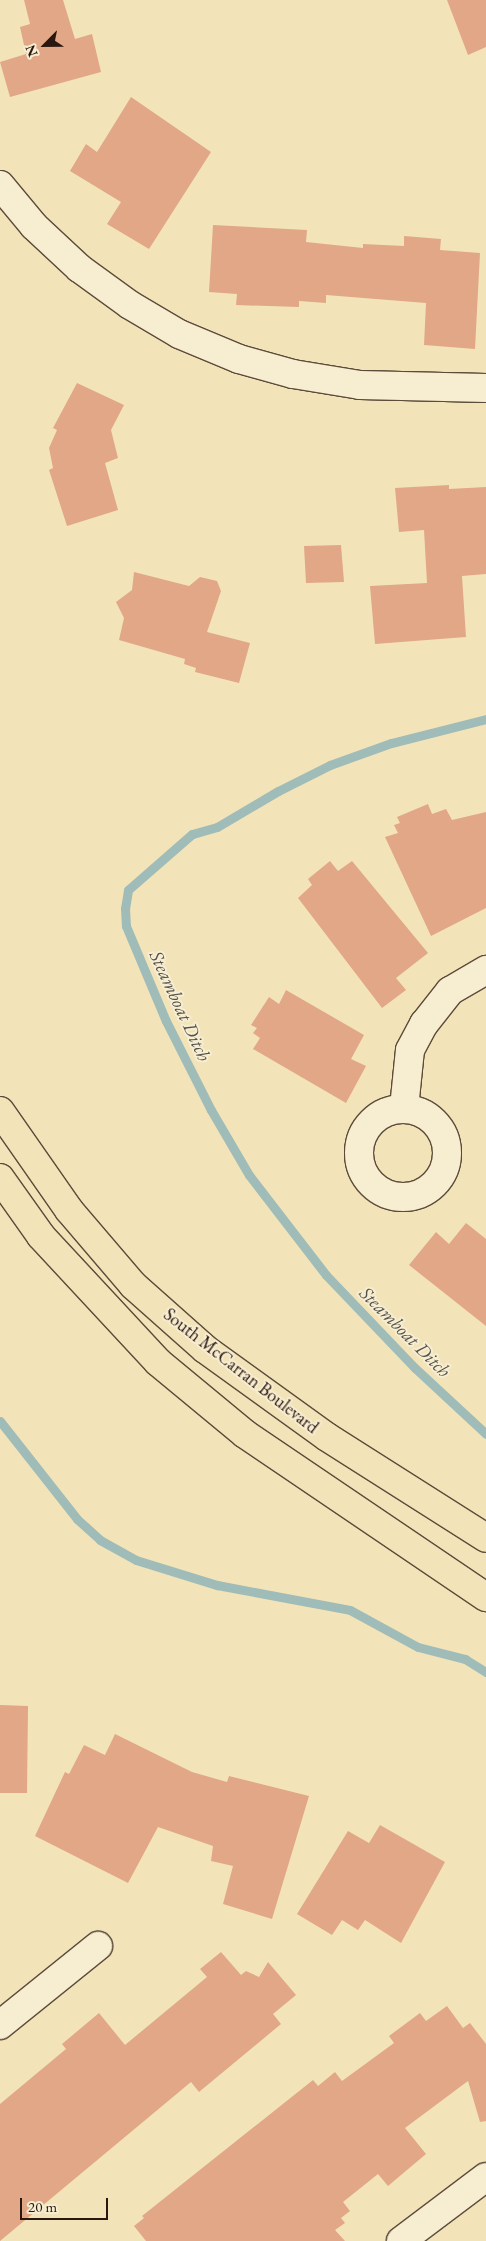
<!DOCTYPE html>
<style>
body{margin:0}
#map{position:relative;width:486px;height:2241px;overflow:hidden;background:#f2e4b8;font-family:"EB Garamond",serif}
div>[style]{position:absolute}
.stream>*{height:9px;margin:-4.5px;padding:0 4.5px;transform-origin:4.5px;border-radius:4.5px;background:#9fbcb9}
.building>*{inset:0;background:#e2a787}
.roads{filter:drop-shadow(1px 0 #5c4b3a) drop-shadow(-1px 0 #5c4b3a) drop-shadow(0 1px #5c4b3a) drop-shadow(0 -1px #5c4b3a)}
.street>*{height:28px;margin:-14px;padding:0 14px;transform-origin:14px;border-radius:14px;background:#f7edd1}
.street>.ring{margin:-14px;padding:0;box-sizing:content-box;background:none;border:28px solid #f7edd1;border-radius:50%}
.primary>*{height:28px;margin:-14px;padding:0 14px;transform-origin:14px;border-radius:14px;background:#f2e4b8}
span{translate:-50% -50%;white-space:nowrap;text-align:center;line-height:1.15;-webkit-text-stroke:4px #f7edd1;paint-order:stroke}
.street-label{font-size:18px;color:#2a1810}
.water-label{font-size:19px;color:#53514b;font-style:italic}
.north{position:absolute;left:20px;top:20px;width:50px;height:50px;-webkit-text-stroke:4px #f7edd1;paint-order:stroke;rotate:247deg;font-size:14px;font-weight:700;line-height:20px;text-align:center;color:#2a1810}
.north::after{content:'';display:block;margin:auto;width:18px;height:22px;background:#2a1810;clip-path:polygon(50% 0,100% 100%,50% 72%,0 100%)}
.scale{position:absolute;left:20px;top:2198px;width:88px;height:22px;box-sizing:border-box;border:2px solid #2a1810;border-top:0;padding-left:6px;font-size:15px;line-height:18px;white-space:nowrap;color:#2a1810;-webkit-text-stroke:4px #f7edd1;paint-order:stroke}
</style>
<div id="map">
<div class="stream">
<i style="left:486px;top:719px;width:98px;rotate:165.8deg"></i>
<i style="left:391px;top:743px;width:65px;rotate:160.2deg"></i>
<i style="left:330px;top:765px;width:58px;rotate:153.4deg"></i>
<i style="left:278px;top:791px;width:71px;rotate:149.5deg"></i>
<i style="left:217px;top:827px;width:26px;rotate:164deg"></i>
<i style="left:192px;top:834px;width:85px;rotate:138.8deg"></i>
<i style="left:128px;top:890px;width:18px;rotate:99deg"></i>
<i style="left:125px;top:908px;width:18px;rotate:87deg"></i>
<i style="left:126px;top:926px;width:103px;rotate:67.2deg"></i>
<i style="left:166px;top:1021px;width:100px;rotate:63.2deg"></i>
<i style="left:211px;top:1110px;width:75px;rotate:59.7deg"></i>
<i style="left:249px;top:1175px;width:126px;rotate:52.4deg"></i>
<i style="left:326px;top:1275px;width:129px;rotate:46.3deg"></i>
<i style="left:415px;top:1368px;width:97px;rotate:42.9deg"></i>
<i style="left:0;top:1421px;width:125px;rotate:51.8deg"></i>
<i style="left:77px;top:1519px;width:31px;rotate:42deg"></i>
<i style="left:100px;top:1540px;width:41px;rotate:29.1deg"></i>
<i style="left:136px;top:1560px;width:85px;rotate:17.2deg"></i>
<i style="left:217px;top:1585px;width:135px;rotate:10.6deg"></i>
<i style="left:350px;top:1610px;width:77px;rotate:28.6deg"></i>
<i style="left:418px;top:1647px;width:49px;rotate:14.3deg"></i>
<i style="left:465px;top:1659px;width:25px;rotate:32deg"></i>
</div>
<div class="building">
<i style="clip-path:polygon(24px 0,63px 0,75px 39px,92px 34px,101px 72px,10px 97px,0 62px,26px 54px,20px 27px,30px 24px)"></i>
<i style="clip-path:polygon(447px 0,486px 0,486px 47px,468px 55px)"></i>
<i style="clip-path:polygon(131px 97px,211px 152px,149px 249px,107px 224px,121px 202px,70px 171px,86px 144px,97px 152px)"></i>
<i style="clip-path:polygon(213px 225px,307px 230px,306px 242px,363px 248px,363px 244px,404px 246px,404px 236px,441px 239px,440px 250px,480px 253px,475px 349px,424px 345px,426px 303px,326px 295px,326px 303px,299px 301px,299px 307px,236px 305px,237px 294px,209px 292px)"></i>
<i style="clip-path:polygon(77px 383px,124px 405px,111px 430px,118px 458px,105px 463px,118px 510px,67px 526px,49px 470px,53px 468px,49px 448px,57px 430px,53px 428px)"></i>
<i style="clip-path:polygon(449px 485px,449px 489px,486px 487px,486px 574px,462px 576px,466px 637px,375px 644px,370px 586px,427px 583px,424px 530px,399px 532px,395px 488px)"></i>
<i style="clip-path:polygon(341px 545px,344px 582px,306px 583px,304px 546px)"></i>
<i style="clip-path:polygon(134px 572px,189px 586px,200px 577px,217px 581px,221px 591px,207px 632px,250px 643px,239px 683px,195px 672px,196px 668px,184px 664px,185px 659px,119px 640px,124px 618px,116px 602px,132px 590px)"></i>
<i style="clip-path:polygon(428px 804px,432px 814px,446px 809px,452px 820px,486px 812px,486px 908px,431px 936px,385px 837px,398px 833px,394px 825px,400px 823px,397px 817px)"></i>
<i style="clip-path:polygon(330px 861px,338px 871px,352px 861px,428px 953px,396px 978px,406px 990px,382px 1008px,298px 898px,312px 885px,308px 879px)"></i>
<i style="clip-path:polygon(286px 990px,364px 1035px,351px 1059px,366px 1066px,346px 1103px,253px 1049px,260px 1038px,253px 1033px,257px 1028px,251px 1025px,269px 997px,279px 1004px)"></i>
<i style="clip-path:polygon(466px 1223px,486px 1239px,486px 1326px,409px 1265px,436px 1232px,449px 1244px)"></i>
<i style="clip-path:polygon(0 1705px,28px 1706px,27px 1793px,0 1793px)"></i>
<i style="clip-path:polygon(115px 1734px,192px 1772px,227px 1782px,229px 1776px,309px 1796px,272px 1919px,223px 1904px,233px 1866px,211px 1861px,213px 1846px,158px 1827px,128px 1883px,35px 1836px,65px 1772px,69px 1774px,84px 1745px,105px 1755px)"></i>
<i style="clip-path:polygon(380px 1825px,445px 1862px,401px 1943px,365px 1920px,358px 1930px,342px 1920px,332px 1935px,297px 1914px,348px 1831px,369px 1843px)"></i>
<i style="clip-path:polygon(221px 1952px,241px 1975px,246px 1971px,259px 1977px,268px 1962px,296px 1995px,273px 2014px,281px 2024px,199px 2092px,191px 2082px,0 2241px,0 2104px,66px 2049px,62px 2044px,99px 2013px,125px 2045px,207px 1977px,200px 1969px)"></i>
<i style="clip-path:polygon(447px 2006px,463px 2028px,470px 2023px,486px 2044px,486px 2121px,480px 2122px,468px 2081px,405px 2128px,426px 2154px,388px 2186px,378px 2174px,343px 2202px,350px 2211px,341px 2218px,345px 2223px,335px 2230px,345px 2241px,146px 2241px,134px 2226px,144px 2218px,142px 2216px,313px 2080px,318px 2086px,335px 2072px,342px 2081px,394px 2043px,389px 2036px,420px 2013px,426px 2021px)"></i>
</div>
<div class="roads">
<div class="street">
<i style="left:0;top:185px;width:53px;rotate:50.3deg"></i>
<i style="left:34px;top:226px;width:62px;rotate:43deg"></i>
<i style="left:79px;top:268px;width:63px;rotate:36deg"></i>
<i style="left:130px;top:305px;width:57px;rotate:30.6deg"></i>
<i style="left:179px;top:334px;width:65px;rotate:22.6deg"></i>
<i style="left:239px;top:359px;width:56px;rotate:15.5deg"></i>
<i style="left:293px;top:374px;width:68px;rotate:9.3deg"></i>
<i style="left:360px;top:385px;width:126px;rotate:1.4deg"></i>
<i style="left:404px;top:1108px;width:58px;rotate:-84.1deg"></i>
<i style="left:410px;top:1050px;width:30px;rotate:-62deg"></i>
<i style="left:424px;top:1024px;width:42px;rotate:-51.8deg"></i>
<i style="left:450px;top:991px;width:42px;rotate:-30.3deg"></i>
<i class="ring" style="left:359px;top:1109px;width:60px;height:60px"></i>
<i style="left:0;top:2025px;width:126px;rotate:-38.9deg"></i>
<i style="left:401px;top:2241px;width:106px;rotate:-37deg"></i>
</div>
<div class="primary">
<i style="left:0;top:1111px;width:121px;rotate:55.1deg"></i>
<i style="left:69px;top:1210px;width:99px;rotate:49.5deg"></i>
<i style="left:133px;top:1285px;width:96px;rotate:41.6deg"></i>
<i style="left:205px;top:1349px;width:150px;rotate:35.8deg"></i>
<i style="left:327px;top:1437px;width:188px;rotate:32.4deg"></i>
<i style="left:0;top:1178px;width:71px;rotate:54.7deg"></i>
<i style="left:41px;top:1236px;width:172px;rotate:47.1deg"></i>
<i style="left:158px;top:1362px;width:113px;rotate:39.6deg"></i>
<i style="left:245px;top:1434px;width:291px;rotate:34.1deg"></i>
</div>
</div>
<div class="street-label">
<span style="left:241px;top:1371px;rotate:38deg">South McCarran Boulevard</span>
</div>
<div class="water-label">
<span style="left:180px;top:1006px;rotate:65deg">Steamboat Ditch</span>
<span style="left:405px;top:1332px;rotate:45deg">Steamboat Ditch</span>
</div>
<div class="north">N</div>
<div class="scale">20 m</div>
</div>
